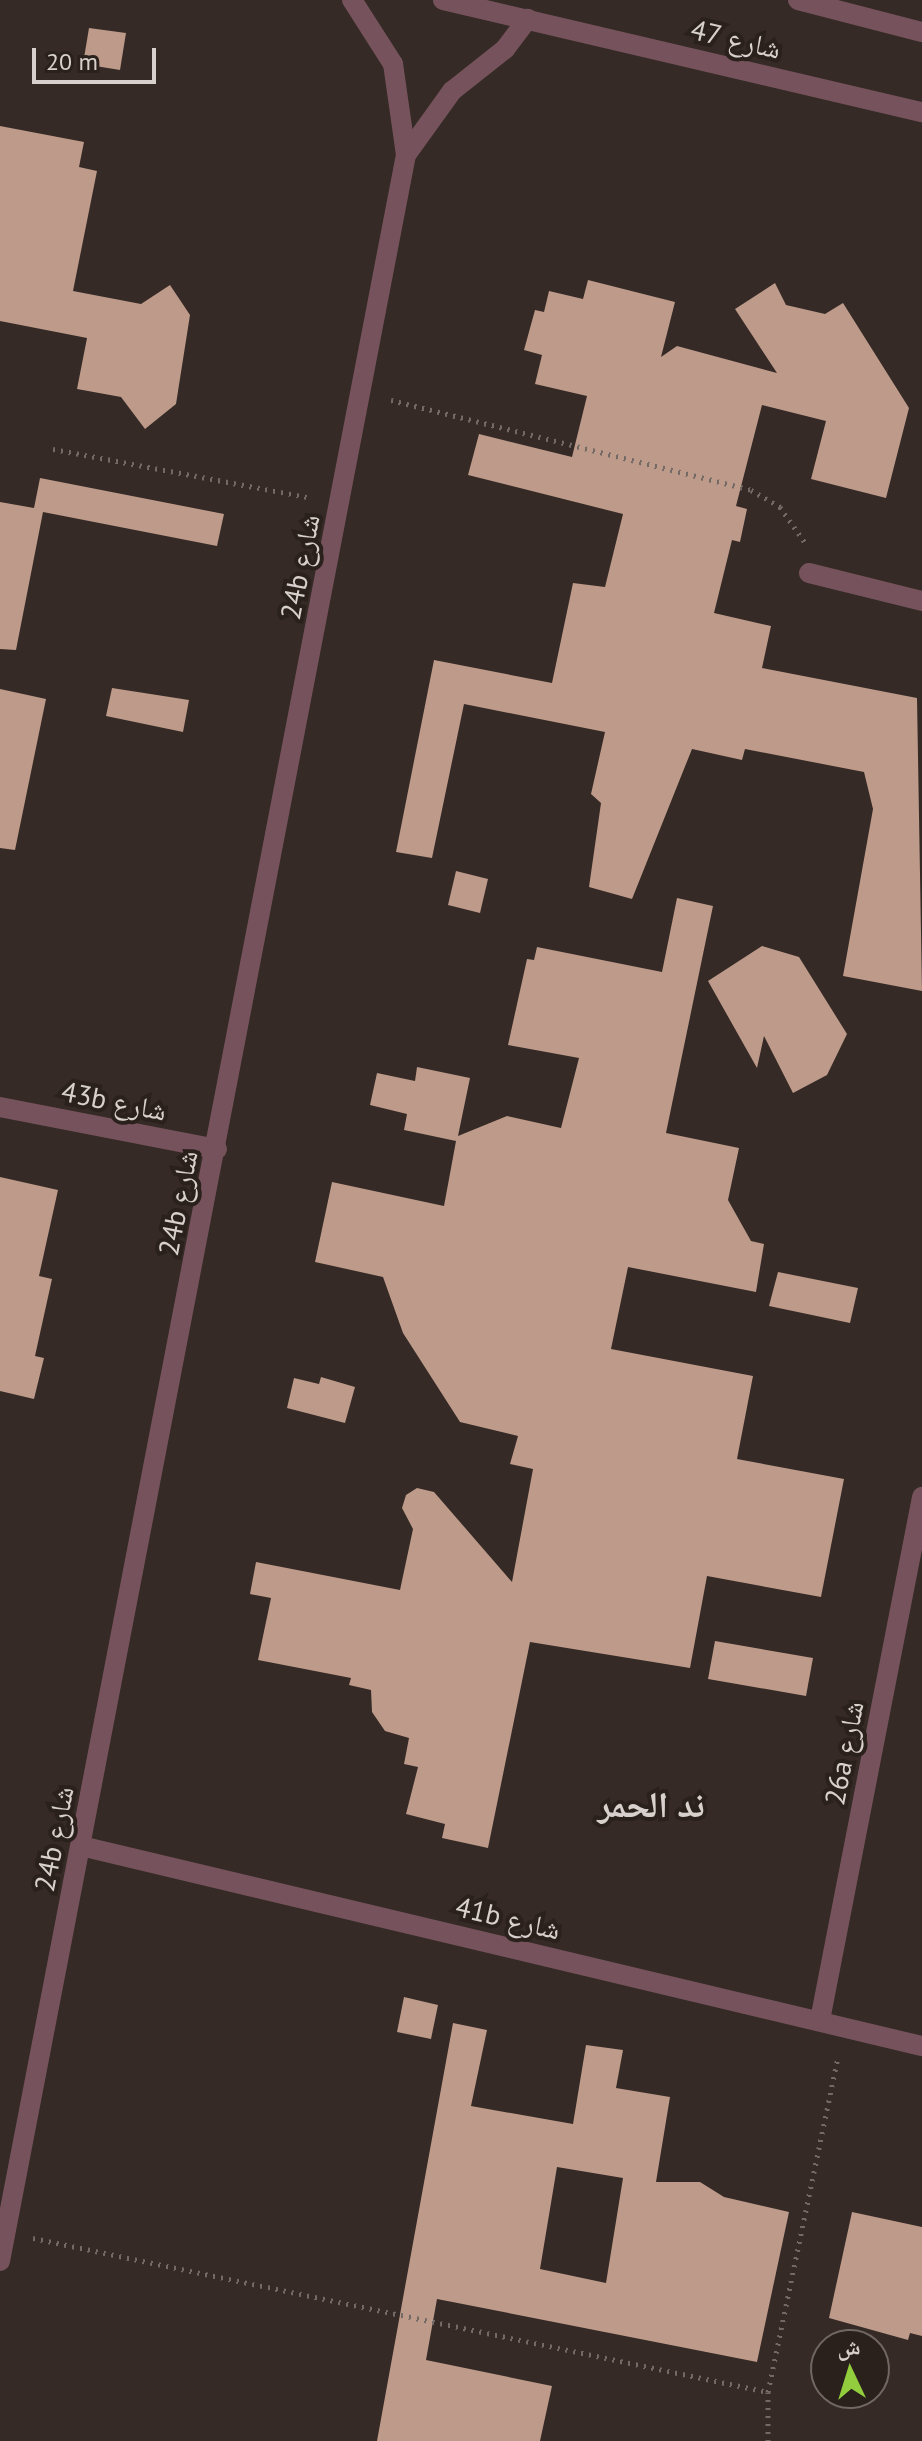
<!DOCTYPE html>
<meta charset="utf-8">
<style>
body{margin:0}
#map{position:relative;width:922px;height:2441px;overflow:hidden;background:#352a25;font-family:"PT Sans","Noto Naskh Arabic",sans-serif}
div>[style]{position:absolute}
.building>*{inset:0;background:#bd9a8a}
.path>*{height:5px;margin-top:-2.5px;transform-origin:0;background:repeating-linear-gradient(90deg,#736965 0 2px,transparent 0 8px)}
.minor>*{height:20px;margin:-10px;padding:0 10px;transform-origin:10px;border-radius:10px;background:#76535c}
.tertiary>*{height:20px;margin:-10px;padding:0 10px;transform-origin:10px;border-radius:10px;background:#76535c}
span{translate:-50% -50%;white-space:nowrap;text-align:center;line-height:1.15;-webkit-text-stroke:8px #2b211c;paint-order:stroke}
.street-label{font-size:28px;color:#d8d0cd}
.district-label{font-size:36px;color:#d8d0cd;font-weight:700}
.north{position:absolute;left:810px;top:2329px;width:80px;height:80px;box-sizing:border-box;background:#2b211c;border:2px solid #706763;border-radius:50%;rotate:356deg;font-size:22px;font-weight:700;line-height:32px;text-align:center;color:#d8d0cd}
.north::after{content:'';display:block;margin:auto;width:28px;height:36px;background:#92cd3e;clip-path:polygon(50% 0,100% 100%,50% 72%,0 100%)}
.scale{position:absolute;left:32px;top:48px;width:124px;height:36px;box-sizing:border-box;border:4px solid #d8d0cd;border-top:0;padding-left:10px;font-size:24px;line-height:28px;white-space:nowrap;color:#d8d0cd;-webkit-text-stroke:6px #2b211c;paint-order:stroke}
</style>
<div id="map">
<div class="building">
<i style="clip-path:polygon(89px 28px,126px 33px,120px 70px,83px 64px)"></i>
<i style="clip-path:polygon(0 126px,84px 142px,79px 167px,97px 171px,73px 291px,141px 304px,170px 285px,190px 315px,176px 404px,145px 429px,121px 397px,77px 389px,87px 338px,0 321px)"></i>
<i style="clip-path:polygon(588px 280px,675px 302px,661px 357px,677px 346px,777px 373px,735px 309px,775px 283px,786px 305px,825px 314px,843px 303px,909px 408px,886px 498px,811px 479px,826px 421px,762px 405px,736px 506px,747px 509px,740px 542px,732px 540px,714px 613px,771px 626px,762px 668px,917px 698px,922px 991px,843px 976px,873px 809px,864px 772px,745px 749px,742px 760px,692px 749px,632px 899px,589px 887px,601px 803px,591px 794px,605px 732px,464px 704px,432px 858px,396px 852px,434px 660px,552px 683px,573px 583px,605px 587px,623px 514px,468px 475px,479px 434px,572px 457px,587px 396px,535px 384px,542px 355px,524px 350px,535px 310px,544px 312px,549px 291px,583px 299px)"></i>
<i style="clip-path:polygon(40px 478px,224px 514px,217px 546px,43px 512px,16px 650px,0 649px,0 502px,34px 508px)"></i>
<i style="clip-path:polygon(112px 688px,189px 700px,183px 732px,106px 716px)"></i>
<i style="clip-path:polygon(0 689px,46px 699px,15px 850px,0 848px)"></i>
<i style="clip-path:polygon(456px 871px,488px 879px,480px 913px,448px 905px)"></i>
<i style="clip-path:polygon(677px 898px,713px 906px,666px 1133px,739px 1148px,728px 1200px,751px 1241px,764px 1244px,756px 1292px,628px 1267px,611px 1349px,753px 1376px,737px 1459px,844px 1479px,821px 1597px,707px 1576px,690px 1668px,530px 1642px,488px 1848px,442px 1838px,445px 1824px,406px 1814px,418px 1767px,404px 1764px,409px 1738px,385px 1731px,372px 1712px,371px 1690px,349px 1685px,351px 1678px,258px 1660px,271px 1598px,250px 1594px,256px 1562px,400px 1590px,413px 1529px,402px 1508px,406px 1495px,417px 1488px,434px 1492px,512px 1582px,533px 1469px,510px 1464px,518px 1436px,460px 1422px,403px 1333px,383px 1277px,315px 1262px,332px 1182px,444px 1206px,456px 1141px,404px 1130px,407px 1114px,370px 1105px,377px 1073px,415px 1081px,417px 1067px,470px 1078px,458px 1136px,507px 1116px,561px 1128px,579px 1058px,508px 1045px,527px 959px,534px 960px,537px 947px,662px 972px)"></i>
<i style="clip-path:polygon(762px 946px,799px 957px,847px 1034px,827px 1075px,793px 1093px,764px 1036px,757px 1068px,708px 981px)"></i>
<i style="clip-path:polygon(0 1177px,58px 1190px,39px 1276px,52px 1279px,35px 1356px,44px 1358px,34px 1399px,0 1391px)"></i>
<i style="clip-path:polygon(778px 1272px,858px 1288px,850px 1323px,769px 1306px)"></i>
<i style="clip-path:polygon(321px 1377px,355px 1387px,345px 1423px,287px 1408px,294px 1378px,319px 1384px)"></i>
<i style="clip-path:polygon(715px 1641px,813px 1658px,806px 1696px,708px 1679px)"></i>
<i style="clip-path:polygon(404px 1997px,438px 2005px,431px 2039px,397px 2032px)"></i>
<i style="clip-path:polygon(evenodd,453px 2023px,487px 2030px,471px 2106px,573px 2124px,586px 2045px,623px 2050px,616px 2088px,670px 2097px,656px 2182px,700px 2182px,724px 2197px,789px 2212px,757px 2362px,437px 2299px,426px 2360px,552px 2386px,540px 2441px,377px 2441px,453px 2023px,557px 2167px,623px 2178px,606px 2283px,540px 2269px,557px 2167px)"></i>
<i style="clip-path:polygon(852px 2212px,922px 2227px,922px 2336px,910px 2333px,908px 2340px,829px 2318px)"></i>
</div>
<div class="path">
<i style="left:391px;top:400px;width:371px;rotate:14deg"></i>
<i style="left:751px;top:490px;width:34px;rotate:30deg"></i>
<i style="left:780px;top:507px;width:45px;rotate:54.9deg"></i>
<i style="left:53px;top:449px;width:259px;rotate:10.7deg"></i>
<i style="left:33px;top:2238px;width:751px;rotate:11.83deg"></i>
<i style="left:768px;top:2441px;width:49px;rotate:-90deg"></i>
<i style="left:768px;top:2392px;width:342px;rotate:-78.2deg"></i>
</div>
<div class="minor">
<i style="left:406px;top:155px;width:79px;rotate:-54.3deg"></i>
<i style="left:452px;top:91px;width:68px;rotate:-38.4deg"></i>
<i style="left:505px;top:49px;width:38px;rotate:-53deg"></i>
<i style="left:809px;top:573px;width:116px;rotate:13.9deg"></i>
<i style="left:0;top:1107px;width:221px;rotate:11deg"></i>
<i style="left:81px;top:1846px;width:864px;rotate:13.38deg"></i>
<i style="left:820px;top:2020px;width:533px;rotate:-78.96deg"></i>
<i style="left:0;top:2261px;width:2145px;rotate:-79.09deg"></i>
<i style="left:406px;top:155px;width:92px;rotate:-98.1deg"></i>
<i style="left:393px;top:64px;width:76px;rotate:-122.6deg"></i>
</div>
<div class="tertiary">
<i style="left:443px;top:0;width:492px;rotate:13.2deg"></i>
<i style="left:798px;top:0;width:128px;rotate:14.5deg"></i>
</div>
<div class="street-label">
<span style="left:736px;top:39px;rotate:13deg">شارع 47</span>
<span style="left:300px;top:567px;rotate:-79deg">24b شارع</span>
<span style="left:114px;top:1101px;rotate:11deg">43b شارع</span>
<span style="left:178px;top:1203px;rotate:-79deg">24b شارع</span>
<span style="left:844px;top:1753px;rotate:-79deg">26a شارع</span>
<span style="left:54px;top:1839px;rotate:-79deg">24b شارع</span>
<span style="left:508px;top:1918px;rotate:13deg">41b شارع</span>
</div>
<div class="district-label">
<span style="left:651px;top:1804px">ند الحمر</span>
</div>
<div class="north">ش</div>
<div class="scale">20 m</div>
</div>
